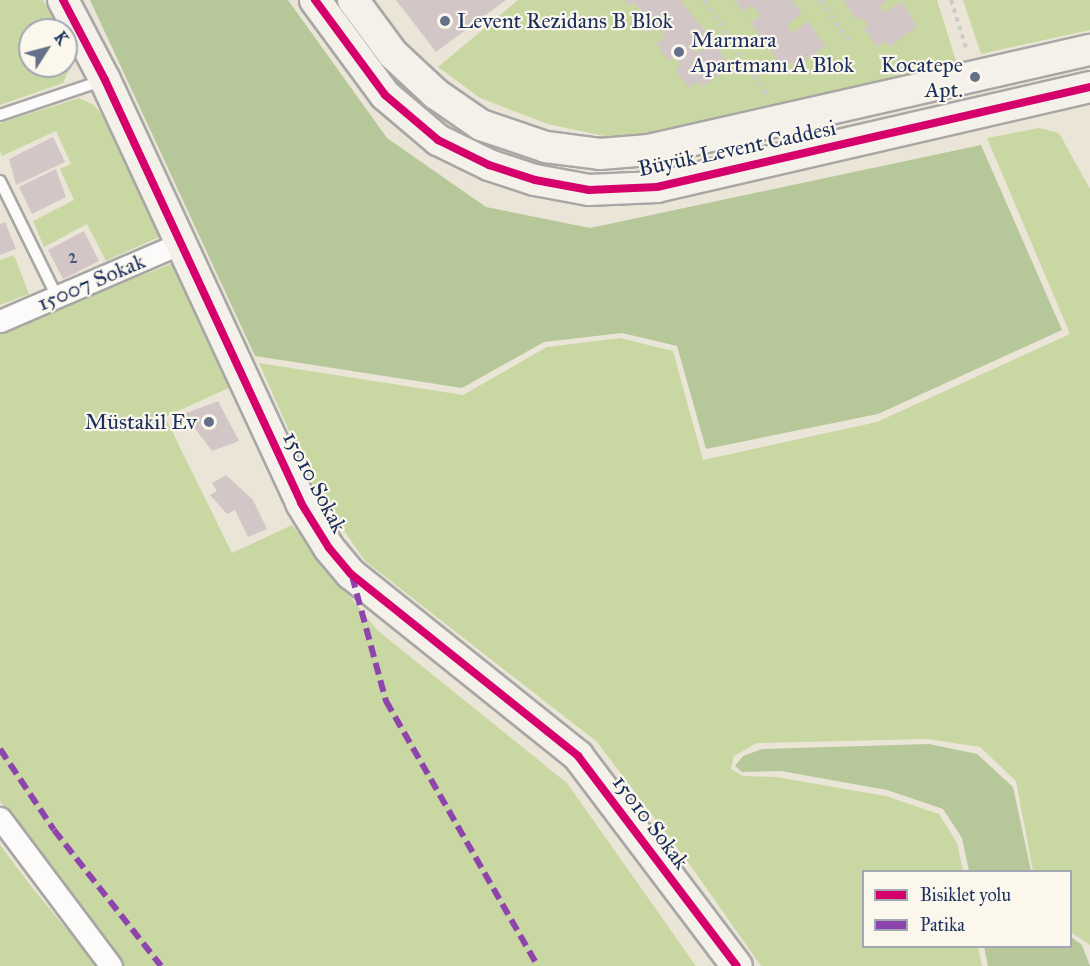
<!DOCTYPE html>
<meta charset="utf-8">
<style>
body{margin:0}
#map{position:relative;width:1090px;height:966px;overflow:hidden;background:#ebe5d8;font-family:"IM FELL Great Primer",serif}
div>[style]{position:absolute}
.green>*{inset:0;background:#c9d8a2}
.forest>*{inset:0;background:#b6c899}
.building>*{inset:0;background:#d3c6c6}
.path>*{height:4px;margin-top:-2px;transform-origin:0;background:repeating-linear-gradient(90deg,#cccccd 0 4.5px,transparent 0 9px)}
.roads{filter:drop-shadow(2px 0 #a8a7a5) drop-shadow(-2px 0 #a8a7a5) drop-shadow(0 2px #a8a7a5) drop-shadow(0 -2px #a8a7a5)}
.lane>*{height:10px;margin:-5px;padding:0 5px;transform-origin:5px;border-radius:5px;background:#fcfbf9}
.street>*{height:21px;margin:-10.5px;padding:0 10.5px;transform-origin:10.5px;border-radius:10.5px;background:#fcfbf9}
.secondary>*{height:30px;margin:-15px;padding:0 15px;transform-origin:15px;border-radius:15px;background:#f4f1eb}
.quiet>*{height:6px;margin-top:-3px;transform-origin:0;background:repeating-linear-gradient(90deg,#8e44ad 0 12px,transparent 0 18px)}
.cycleway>*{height:8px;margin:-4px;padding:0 4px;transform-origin:4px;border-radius:4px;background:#d6006c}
.dots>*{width:16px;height:16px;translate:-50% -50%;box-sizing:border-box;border:3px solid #fbf7ec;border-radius:50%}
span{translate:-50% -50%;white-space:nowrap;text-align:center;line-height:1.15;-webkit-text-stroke:4.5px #fbf7ec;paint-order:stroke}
.number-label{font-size:20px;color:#495578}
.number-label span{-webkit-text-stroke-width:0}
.poi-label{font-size:22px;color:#1b2f5e}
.left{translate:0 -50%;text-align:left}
.right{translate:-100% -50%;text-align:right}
.street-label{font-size:22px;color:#1b2f5e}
.legend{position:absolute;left:862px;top:870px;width:210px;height:78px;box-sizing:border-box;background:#fbf7ec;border:2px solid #a1a7b3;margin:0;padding:8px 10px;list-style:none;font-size:18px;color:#1b2f5e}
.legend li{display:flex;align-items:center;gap:12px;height:30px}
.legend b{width:30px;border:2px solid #a1a7b3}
.north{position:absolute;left:18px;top:18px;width:60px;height:60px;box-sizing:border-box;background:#fbf7ec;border:2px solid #a1a7b3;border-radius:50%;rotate:54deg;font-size:16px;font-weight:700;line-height:24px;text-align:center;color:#1b2f5e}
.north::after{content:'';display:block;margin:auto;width:21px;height:27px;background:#646f89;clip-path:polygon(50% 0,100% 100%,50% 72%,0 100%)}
</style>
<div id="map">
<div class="green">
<i style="clip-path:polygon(0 0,43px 0,58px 27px,30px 30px,30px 66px,66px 66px,66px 46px,73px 62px,63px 83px,0 105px)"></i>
<i style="clip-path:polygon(518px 0,937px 0,957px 64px,623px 140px,548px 124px,480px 98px,438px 67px)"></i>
<i style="clip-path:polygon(963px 0,1090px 0,1090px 30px,981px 54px)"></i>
<i style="clip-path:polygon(79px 98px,94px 105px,102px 115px,159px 237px,106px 261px,87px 224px,44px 247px,33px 221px,74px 200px,60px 169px,71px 164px,56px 131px,2px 156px,0 152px,0 123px)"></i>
<i style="clip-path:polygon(1039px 128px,1059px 133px,1090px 189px,1090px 945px,1071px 932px,1070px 872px,1033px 871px,1016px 781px,980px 747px,927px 739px,757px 743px,734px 756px,731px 769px,743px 776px,776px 777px,886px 796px,939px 814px,957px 843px,963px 871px,864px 872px,864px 946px,978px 947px,982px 966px,761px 966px,693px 869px,597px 742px,365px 561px,314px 487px,259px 363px,463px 395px,547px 347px,620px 338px,673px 351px,703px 460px,877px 422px,1070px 334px,987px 138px)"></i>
<i style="clip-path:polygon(14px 255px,29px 294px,0 305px,0 260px)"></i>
<i style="clip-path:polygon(176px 262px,235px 385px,165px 417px,232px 553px,292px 525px,377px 630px,567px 783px,696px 966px,124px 966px,0 801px,0 330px)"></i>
<i style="clip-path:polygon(0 845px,31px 886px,97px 966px,0 966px)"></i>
</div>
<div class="forest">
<i style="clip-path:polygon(90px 0,288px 0,387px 138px,486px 207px,590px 228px,981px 145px,1062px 330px,878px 414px,706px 449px,677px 346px,622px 333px,544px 342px,462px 388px,255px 356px)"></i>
<i style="clip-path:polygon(929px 744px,977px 754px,1013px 787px,1031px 871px,969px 871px,962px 838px,943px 809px,887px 790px,781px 771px,742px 772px,735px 766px,743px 756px,762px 749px)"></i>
<i style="clip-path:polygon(1071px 937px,1082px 945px,1090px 966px,988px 966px,984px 947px,1070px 946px)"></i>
</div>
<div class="building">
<i style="clip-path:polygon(396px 0,506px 0,436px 52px)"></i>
<i style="clip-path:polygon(625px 0,680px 0,708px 34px,692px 46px,697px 54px,714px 42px,729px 67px,702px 87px,698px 82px,689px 88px,675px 70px,681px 66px,678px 61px,674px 57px,669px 61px,656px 44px,665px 37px,657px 26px,648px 33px,635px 14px,641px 10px,634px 2px,629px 6px)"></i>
<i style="clip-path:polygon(735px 0,791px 0,802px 13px,787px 25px,793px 33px,808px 21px,825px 46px,796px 67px,792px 62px,783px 68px,770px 50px,776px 46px,773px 42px,769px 37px,764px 41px,751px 23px,760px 16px,752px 5px,743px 12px)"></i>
<i style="clip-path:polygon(847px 0,887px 0,880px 6px,885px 13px,902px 1px,917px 27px,889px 47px,885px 41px,877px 47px,864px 29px,868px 25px,862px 17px,858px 21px,844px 2px)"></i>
<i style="clip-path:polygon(53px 137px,65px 162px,16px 185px,9px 159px)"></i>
<i style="clip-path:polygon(56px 169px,66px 197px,32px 214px,19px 187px)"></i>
<i style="clip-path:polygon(5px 222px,16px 249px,0 255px,0 224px)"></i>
<i style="clip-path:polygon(84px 231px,99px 261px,63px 279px,48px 250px)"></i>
<i style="clip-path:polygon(218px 401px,239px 441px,212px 451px,184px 414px)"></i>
<i style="clip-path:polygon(226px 475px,253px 500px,267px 529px,248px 537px,235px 510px,227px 514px,210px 495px,217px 491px,212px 483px)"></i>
</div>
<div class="path">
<i style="left:704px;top:0;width:116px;rotate:56.6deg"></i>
<i style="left:820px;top:0;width:52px;rotate:54.5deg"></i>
<i style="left:951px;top:0;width:53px;rotate:72.6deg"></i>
</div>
<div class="roads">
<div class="lane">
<i style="left:0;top:115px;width:110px;rotate:-18.6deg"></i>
<i style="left:0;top:181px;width:129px;rotate:63.8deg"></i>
</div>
<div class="street">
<i style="left:0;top:321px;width:197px;rotate:-23.3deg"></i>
<i style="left:0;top:818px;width:185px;rotate:53.1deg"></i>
</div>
<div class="secondary">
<i style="left:63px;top:0;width:90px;rotate:62.3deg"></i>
<i style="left:105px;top:80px;width:466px;rotate:65.1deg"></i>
<i style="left:301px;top:503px;width:53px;rotate:58.1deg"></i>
<i style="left:329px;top:548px;width:34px;rotate:50deg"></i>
<i style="left:351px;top:574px;width:291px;rotate:38.7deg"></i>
<i style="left:578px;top:756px;width:263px;rotate:52.9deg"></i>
<i style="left:315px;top:0;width:118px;rotate:53.6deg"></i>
<i style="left:385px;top:95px;width:70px;rotate:40.3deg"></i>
<i style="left:438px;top:140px;width:57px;rotate:26.1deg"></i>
<i style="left:489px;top:165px;width:48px;rotate:18.1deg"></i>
<i style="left:535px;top:180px;width:55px;rotate:10.5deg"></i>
<i style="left:589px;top:190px;width:68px;rotate:-2.5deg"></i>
<i style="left:657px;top:187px;width:444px;rotate:-13deg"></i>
<i style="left:353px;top:0;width:67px;rotate:53.5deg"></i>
<i style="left:393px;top:54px;width:59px;rotate:42.9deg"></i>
<i style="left:436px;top:94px;width:55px;rotate:34.6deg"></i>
<i style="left:481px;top:125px;width:69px;rotate:18.7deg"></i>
<i style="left:546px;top:147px;width:54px;rotate:7.4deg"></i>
<i style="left:600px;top:154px;width:49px;rotate:-4.7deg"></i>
<i style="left:649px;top:150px;width:452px;rotate:-12.8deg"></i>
</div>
</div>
<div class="quiet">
<i style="left:352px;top:576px;width:130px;rotate:74.8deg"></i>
<i style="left:386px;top:701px;width:305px;rotate:60.2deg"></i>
<i style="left:0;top:749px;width:97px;rotate:56.3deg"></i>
<i style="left:54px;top:830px;width:173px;rotate:51.8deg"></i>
</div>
<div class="cycleway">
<i style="left:63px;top:0;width:90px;rotate:62.3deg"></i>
<i style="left:105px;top:80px;width:466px;rotate:65.1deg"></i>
<i style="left:301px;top:503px;width:53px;rotate:58.1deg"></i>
<i style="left:329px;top:548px;width:34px;rotate:50deg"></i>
<i style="left:351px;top:574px;width:291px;rotate:38.7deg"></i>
<i style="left:578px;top:756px;width:263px;rotate:52.9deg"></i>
<i style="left:315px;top:0;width:118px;rotate:53.6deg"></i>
<i style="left:385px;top:95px;width:70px;rotate:40.3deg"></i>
<i style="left:438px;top:140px;width:57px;rotate:26.1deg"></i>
<i style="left:489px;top:165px;width:48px;rotate:18.1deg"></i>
<i style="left:535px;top:180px;width:55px;rotate:10.5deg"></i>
<i style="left:589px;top:190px;width:68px;rotate:-2.5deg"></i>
<i style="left:657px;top:187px;width:444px;rotate:-13deg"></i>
</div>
<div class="dots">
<i style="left:445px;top:21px;background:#646f89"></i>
<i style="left:679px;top:52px;background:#646f89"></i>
<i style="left:975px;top:77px;background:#646f89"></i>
<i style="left:209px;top:422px;background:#646f89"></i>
</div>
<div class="number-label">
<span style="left:73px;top:256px">2</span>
</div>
<div class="poi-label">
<span class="left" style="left:457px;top:21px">Levent Rezidans B Blok</span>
<span class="left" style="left:691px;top:52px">Marmara<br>Apartmanı A Blok</span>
<span class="right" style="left:963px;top:77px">Kocatepe<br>Apt.</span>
<span class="right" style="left:197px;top:422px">Müstakil Ev</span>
</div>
<div class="street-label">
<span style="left:737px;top:148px;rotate:-12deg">Büyük Levent Caddesi</span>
<span style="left:91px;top:282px;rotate:-23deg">15007 Sokak</span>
<span style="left:315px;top:482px;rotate:62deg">15010 Sokak</span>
<span style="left:651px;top:822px;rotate:53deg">15010 Sokak</span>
</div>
<ul class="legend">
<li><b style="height:8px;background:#d6006c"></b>Bisiklet yolu</li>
<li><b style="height:8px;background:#8e44ad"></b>Patika</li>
</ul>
<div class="north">K</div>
</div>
